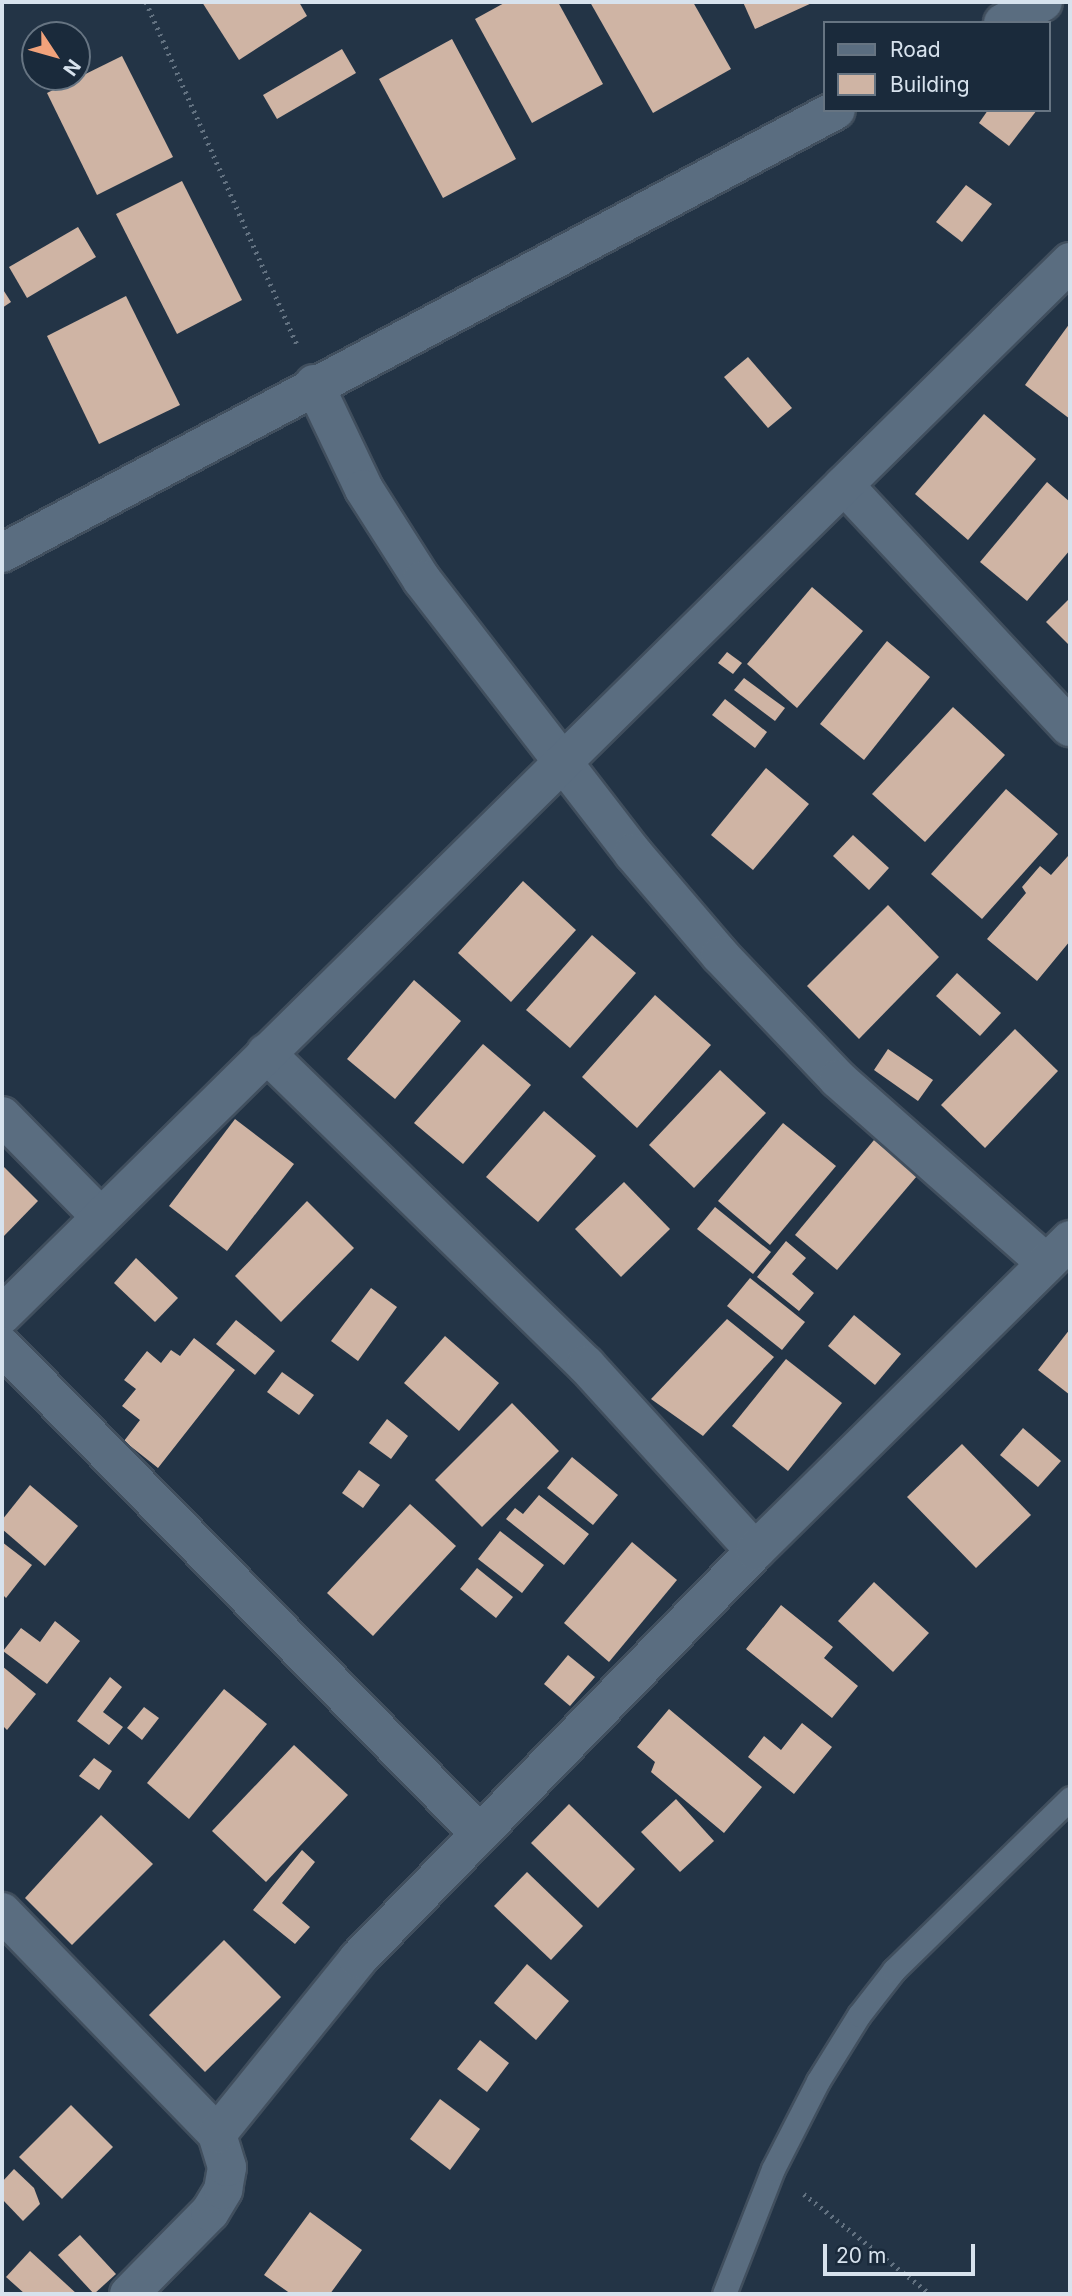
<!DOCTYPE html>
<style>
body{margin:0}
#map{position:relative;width:1072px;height:2296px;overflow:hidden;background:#233446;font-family:Inter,sans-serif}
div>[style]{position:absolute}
.building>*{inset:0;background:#cfb4a4}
.path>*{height:4.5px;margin-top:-2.25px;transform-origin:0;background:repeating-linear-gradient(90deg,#637281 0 2px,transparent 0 7px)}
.roads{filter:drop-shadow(2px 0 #414f5e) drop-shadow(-2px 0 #414f5e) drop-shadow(0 2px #414f5e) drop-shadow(0 -2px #414f5e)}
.lane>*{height:23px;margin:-11.5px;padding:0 11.5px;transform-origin:11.5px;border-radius:11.5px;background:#5a6d80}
.street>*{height:38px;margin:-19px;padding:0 19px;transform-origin:19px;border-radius:19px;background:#5a6d80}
span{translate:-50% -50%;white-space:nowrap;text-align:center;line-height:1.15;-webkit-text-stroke:7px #1a2a3b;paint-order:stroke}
.frame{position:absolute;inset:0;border:4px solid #d7e2ed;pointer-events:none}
.legend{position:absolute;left:823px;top:21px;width:228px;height:91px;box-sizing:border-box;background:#1a2a3b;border:2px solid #667482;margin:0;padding:9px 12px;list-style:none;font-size:21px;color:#d7e2ed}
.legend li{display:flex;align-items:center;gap:14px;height:35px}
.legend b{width:35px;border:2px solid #667482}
.north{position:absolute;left:21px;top:21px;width:70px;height:70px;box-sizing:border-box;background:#1a2a3b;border:2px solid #667482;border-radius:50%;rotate:126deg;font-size:19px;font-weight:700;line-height:28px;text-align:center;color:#d7e2ed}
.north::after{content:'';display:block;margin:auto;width:24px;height:32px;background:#f1a27b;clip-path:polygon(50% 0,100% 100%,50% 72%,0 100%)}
.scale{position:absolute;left:823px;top:2244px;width:152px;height:32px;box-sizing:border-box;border:4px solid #d7e2ed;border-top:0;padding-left:9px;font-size:21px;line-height:24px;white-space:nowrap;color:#d7e2ed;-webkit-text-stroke:5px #1a2a3b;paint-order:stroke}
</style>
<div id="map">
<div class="building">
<i style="clip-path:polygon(202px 2px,299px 2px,307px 16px,239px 60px)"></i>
<i style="clip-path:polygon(506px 2px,558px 2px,603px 84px,532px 123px,475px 19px)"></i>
<i style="clip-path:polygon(590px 2px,693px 2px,731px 69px,653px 113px)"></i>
<i style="clip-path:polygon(743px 2px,814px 2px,755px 29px)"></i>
<i style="clip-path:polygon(452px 39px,516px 159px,443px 198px,379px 79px)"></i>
<i style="clip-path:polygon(342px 49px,356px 73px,277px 119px,263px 95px)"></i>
<i style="clip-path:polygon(122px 56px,173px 157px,97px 195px,47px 93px)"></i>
<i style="clip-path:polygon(988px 110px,1037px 110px,1009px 146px,979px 123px)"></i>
<i style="clip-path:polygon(182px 181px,242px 300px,177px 334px,116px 214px)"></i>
<i style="clip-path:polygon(966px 185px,992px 204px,962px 242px,936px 222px)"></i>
<i style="clip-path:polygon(78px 227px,96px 257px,27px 298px,9px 267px)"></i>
<i style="clip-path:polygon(2px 288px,11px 302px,2px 308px)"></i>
<i style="clip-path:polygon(126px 296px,180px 405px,99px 444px,47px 336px)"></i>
<i style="clip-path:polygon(1070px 323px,1070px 419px,1025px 385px)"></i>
<i style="clip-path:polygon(748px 357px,792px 408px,768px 428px,724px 377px)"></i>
<i style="clip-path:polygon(984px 414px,1036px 459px,968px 540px,915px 494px)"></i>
<i style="clip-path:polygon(1047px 482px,1070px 502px,1070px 550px,1027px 601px,980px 562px)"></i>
<i style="clip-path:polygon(812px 587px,863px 631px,797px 708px,747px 664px)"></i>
<i style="clip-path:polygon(1070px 598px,1070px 646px,1046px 622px)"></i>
<i style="clip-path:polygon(887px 641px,930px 677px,864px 760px,820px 724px)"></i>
<i style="clip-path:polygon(727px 652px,742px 663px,733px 674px,718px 663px)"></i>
<i style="clip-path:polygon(744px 678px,785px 708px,775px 721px,734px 690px)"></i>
<i style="clip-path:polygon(725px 699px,767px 732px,755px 748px,712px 715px)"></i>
<i style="clip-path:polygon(953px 707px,1005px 755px,925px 842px,872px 794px)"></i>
<i style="clip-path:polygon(766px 768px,809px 804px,753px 870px,711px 835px)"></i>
<i style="clip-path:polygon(1006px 789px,1058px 834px,982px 919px,931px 874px)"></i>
<i style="clip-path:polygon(853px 835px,889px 868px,869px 890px,833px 856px)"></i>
<i style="clip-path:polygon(1068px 856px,1070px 941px,1037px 981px,987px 939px,1026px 893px,1022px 887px,1040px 866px,1051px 875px)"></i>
<i style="clip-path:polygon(523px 881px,576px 930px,511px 1002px,458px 953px)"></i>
<i style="clip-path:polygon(888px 905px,939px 957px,859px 1039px,807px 986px)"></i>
<i style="clip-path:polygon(592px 935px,636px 973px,570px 1048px,526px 1010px)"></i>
<i style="clip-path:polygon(957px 973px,1001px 1013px,980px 1036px,936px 996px)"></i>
<i style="clip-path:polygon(414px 980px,461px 1021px,395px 1099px,347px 1059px)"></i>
<i style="clip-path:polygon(655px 995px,711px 1045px,637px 1128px,582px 1077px)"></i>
<i style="clip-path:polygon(1015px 1029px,1058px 1071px,985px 1148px,941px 1105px)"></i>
<i style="clip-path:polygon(483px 1044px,531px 1085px,463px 1164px,414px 1123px)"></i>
<i style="clip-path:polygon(888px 1049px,933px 1080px,918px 1101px,874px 1070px)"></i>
<i style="clip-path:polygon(720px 1070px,766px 1113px,694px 1188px,649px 1145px)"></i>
<i style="clip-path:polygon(544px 1111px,596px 1156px,538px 1222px,486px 1177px)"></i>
<i style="clip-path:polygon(235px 1119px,294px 1164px,227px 1251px,169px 1206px)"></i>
<i style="clip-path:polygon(783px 1123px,836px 1166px,770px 1245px,718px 1201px)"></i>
<i style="clip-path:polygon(874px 1140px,917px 1176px,837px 1270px,795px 1235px)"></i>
<i style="clip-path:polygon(2px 1165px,38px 1201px,2px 1238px)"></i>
<i style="clip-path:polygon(624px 1182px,670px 1229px,621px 1277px,575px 1229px)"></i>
<i style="clip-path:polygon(307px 1201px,354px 1248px,281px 1322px,235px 1276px)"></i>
<i style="clip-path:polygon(715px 1207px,771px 1252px,753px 1274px,697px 1229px)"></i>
<i style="clip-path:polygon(786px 1241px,806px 1258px,792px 1274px,814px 1293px,799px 1311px,757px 1277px)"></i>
<i style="clip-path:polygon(136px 1258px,178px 1298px,155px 1322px,114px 1283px)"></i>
<i style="clip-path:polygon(750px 1278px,805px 1322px,782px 1350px,727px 1306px)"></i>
<i style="clip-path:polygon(371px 1288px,397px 1307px,358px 1361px,331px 1341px)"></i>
<i style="clip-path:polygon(854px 1315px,901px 1354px,875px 1385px,828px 1346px)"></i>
<i style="clip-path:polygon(727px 1319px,774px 1357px,703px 1436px,651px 1399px)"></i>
<i style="clip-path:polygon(236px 1320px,275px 1351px,255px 1375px,216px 1344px)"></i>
<i style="clip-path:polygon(1070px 1329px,1070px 1395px,1038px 1370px)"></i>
<i style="clip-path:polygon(445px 1336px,499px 1383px,459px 1431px,404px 1383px)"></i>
<i style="clip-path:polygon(194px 1338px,235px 1370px,158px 1468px,124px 1441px,140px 1420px,122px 1406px,136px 1389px,124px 1380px,147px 1351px,161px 1363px,171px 1350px,180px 1356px)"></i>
<i style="clip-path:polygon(786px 1359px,842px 1403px,788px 1471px,732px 1426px)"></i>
<i style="clip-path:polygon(282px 1372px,314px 1395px,299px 1415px,267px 1392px)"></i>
<i style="clip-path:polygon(512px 1403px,559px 1451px,482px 1527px,435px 1480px)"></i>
<i style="clip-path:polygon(387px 1419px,408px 1436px,391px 1459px,369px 1443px)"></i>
<i style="clip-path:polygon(1023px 1428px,1061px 1461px,1038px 1487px,1000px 1455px)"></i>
<i style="clip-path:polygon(962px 1444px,1031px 1515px,976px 1568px,907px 1497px)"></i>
<i style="clip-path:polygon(572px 1457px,618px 1495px,593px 1525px,547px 1488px)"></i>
<i style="clip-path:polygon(359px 1470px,380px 1485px,363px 1508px,342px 1493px)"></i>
<i style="clip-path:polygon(30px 1485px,78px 1526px,45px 1566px,2px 1529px,2px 1520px)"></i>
<i style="clip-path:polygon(539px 1495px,589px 1534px,564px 1565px,506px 1519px,515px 1508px,523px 1514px)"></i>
<i style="clip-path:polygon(410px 1504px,456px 1546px,373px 1636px,327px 1593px)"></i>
<i style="clip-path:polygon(500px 1531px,544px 1565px,522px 1593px,478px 1559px)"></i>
<i style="clip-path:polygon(2px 1542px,32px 1565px,6px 1598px,2px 1594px)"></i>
<i style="clip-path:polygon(632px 1542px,677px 1580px,609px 1662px,564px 1623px)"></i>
<i style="clip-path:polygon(477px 1568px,513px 1597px,496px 1618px,460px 1589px)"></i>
<i style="clip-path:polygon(874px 1582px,929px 1633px,893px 1672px,838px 1621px)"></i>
<i style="clip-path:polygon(781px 1605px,833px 1647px,824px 1658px,858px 1686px,832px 1718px,746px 1649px)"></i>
<i style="clip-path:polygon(55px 1621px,80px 1641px,47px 1684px,3px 1651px,21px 1628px,40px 1642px)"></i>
<i style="clip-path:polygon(568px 1655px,595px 1677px,570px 1706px,544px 1684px)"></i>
<i style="clip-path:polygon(2px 1666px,36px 1694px,7px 1730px,2px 1725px)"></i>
<i style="clip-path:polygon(110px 1677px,122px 1687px,103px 1712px,123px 1727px,109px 1745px,77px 1721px)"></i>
<i style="clip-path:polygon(224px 1689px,267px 1724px,189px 1819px,147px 1783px)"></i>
<i style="clip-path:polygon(144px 1707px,159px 1718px,142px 1740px,127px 1728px)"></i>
<i style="clip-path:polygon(669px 1709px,762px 1787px,724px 1833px,651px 1772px,655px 1762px,637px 1747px)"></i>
<i style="clip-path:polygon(802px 1723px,832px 1747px,794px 1794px,748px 1757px,764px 1736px,781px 1750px)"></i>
<i style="clip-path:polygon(294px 1745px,348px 1795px,266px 1882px,212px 1831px)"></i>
<i style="clip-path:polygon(94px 1758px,112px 1771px,99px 1790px,79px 1776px)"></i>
<i style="clip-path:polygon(676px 1799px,714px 1841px,680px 1872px,641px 1832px)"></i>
<i style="clip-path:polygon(569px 1804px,635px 1869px,598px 1908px,531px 1843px)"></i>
<i style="clip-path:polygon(101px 1815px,153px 1864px,72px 1945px,25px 1898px)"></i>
<i style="clip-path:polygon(302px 1850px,315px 1862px,282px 1903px,310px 1927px,295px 1944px,253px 1910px)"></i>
<i style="clip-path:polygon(527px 1872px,583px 1926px,551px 1960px,494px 1906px)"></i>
<i style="clip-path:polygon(224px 1940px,281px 1997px,205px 2072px,149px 2015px)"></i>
<i style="clip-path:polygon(527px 1964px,569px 2001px,536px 2040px,494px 2003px)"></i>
<i style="clip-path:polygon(480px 2040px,509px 2063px,487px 2092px,457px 2069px)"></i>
<i style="clip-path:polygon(440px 2099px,480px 2129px,450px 2170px,410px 2139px)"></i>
<i style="clip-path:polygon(71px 2105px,113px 2147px,62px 2199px,19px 2157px)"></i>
<i style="clip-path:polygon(14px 2169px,34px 2188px,40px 2204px,23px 2221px,2px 2199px,2px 2182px)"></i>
<i style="clip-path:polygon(310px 2212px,362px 2250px,330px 2294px,291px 2294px,264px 2275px)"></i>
<i style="clip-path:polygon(80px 2235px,116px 2274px,94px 2294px,58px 2255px)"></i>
<i style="clip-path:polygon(30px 2251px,77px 2294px,25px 2294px,6px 2277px)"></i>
</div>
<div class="path">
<i style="left:146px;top:2px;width:374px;rotate:66.2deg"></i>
<i style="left:804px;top:2194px;width:161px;rotate:38.4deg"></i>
</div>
<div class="roads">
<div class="lane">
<i style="left:724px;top:2294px;width:134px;rotate:-68.6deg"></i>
<i style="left:773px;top:2169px;width:99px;rotate:-62.9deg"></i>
<i style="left:818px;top:2081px;width:78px;rotate:-58.2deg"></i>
<i style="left:859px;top:2015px;width:57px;rotate:-52.1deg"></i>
<i style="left:894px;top:1970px;width:246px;rotate:-44.3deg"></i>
</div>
<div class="street">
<i style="left:1003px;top:23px;width:45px;rotate:-27.7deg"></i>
<i style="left:314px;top:384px;width:116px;rotate:64.5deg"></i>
<i style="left:364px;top:489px;width:108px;rotate:57.5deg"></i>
<i style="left:422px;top:580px;width:345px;rotate:52.3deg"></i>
<i style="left:633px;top:853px;width:134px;rotate:49.5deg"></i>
<i style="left:720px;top:955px;width:171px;rotate:46.4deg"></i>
<i style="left:838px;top:1079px;width:278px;rotate:41.5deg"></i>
<i style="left:844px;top:485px;width:331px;rotate:47deg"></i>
<i style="left:2px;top:553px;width:944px;rotate:-27.98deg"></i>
<i style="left:266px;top:1053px;width:447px;rotate:44.3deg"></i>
<i style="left:586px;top:1365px;width:251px;rotate:47.7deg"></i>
<i style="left:2px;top:1116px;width:140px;rotate:45.6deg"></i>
<i style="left:2px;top:1315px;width:1500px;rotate:-44.59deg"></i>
<i style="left:2px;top:1346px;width:682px;rotate:45.59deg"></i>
<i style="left:2px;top:1912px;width:309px;rotate:45.9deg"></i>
<i style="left:129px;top:2294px;width:115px;rotate:-45.4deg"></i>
<i style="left:210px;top:2212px;width:26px;rotate:-59deg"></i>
<i style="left:223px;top:2190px;width:23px;rotate:-80deg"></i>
<i style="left:227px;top:2167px;width:34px;rotate:-107deg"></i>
<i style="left:217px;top:2134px;width:225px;rotate:-51.1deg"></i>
<i style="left:358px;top:1959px;width:569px;rotate:-45.78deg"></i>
<i style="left:755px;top:1551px;width:443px;rotate:-44.6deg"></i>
</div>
</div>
<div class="frame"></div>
<ul class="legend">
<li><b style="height:9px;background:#5a6d80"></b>Road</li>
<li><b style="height:19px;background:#cfb4a4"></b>Building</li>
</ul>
<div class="north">N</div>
<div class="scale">20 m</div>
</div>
